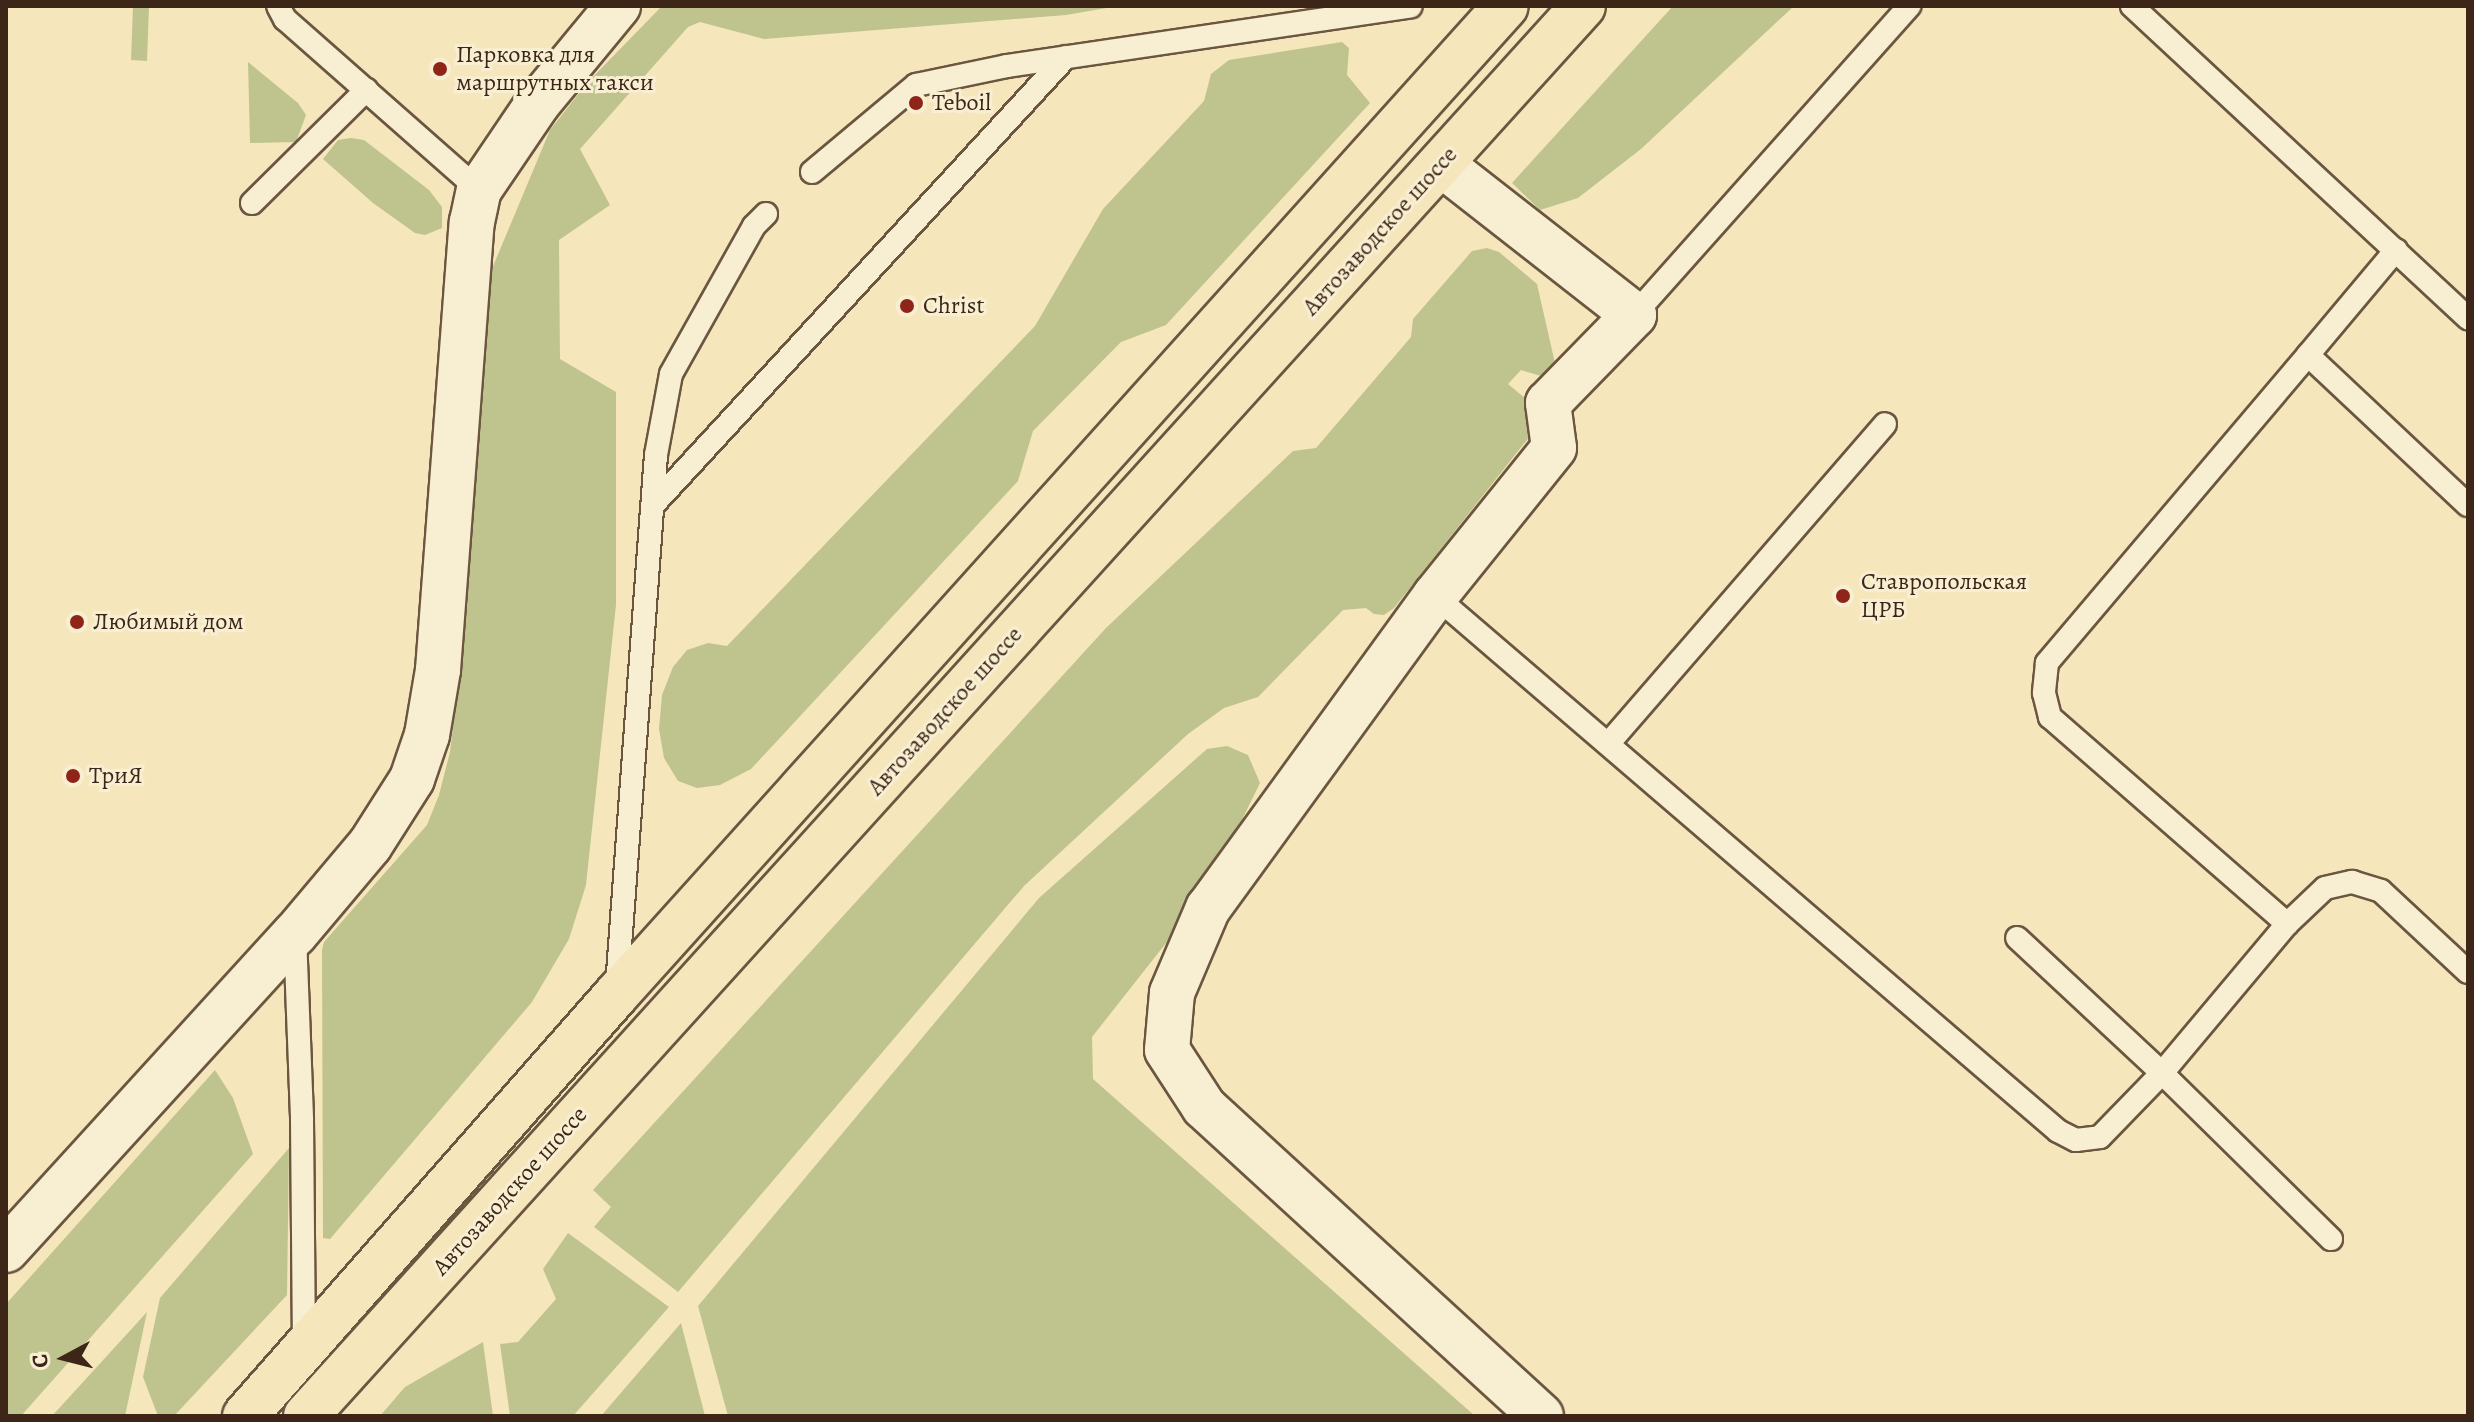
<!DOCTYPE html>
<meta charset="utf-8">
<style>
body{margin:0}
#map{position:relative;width:2474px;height:1422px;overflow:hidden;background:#f5e6bc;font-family:Alegreya,serif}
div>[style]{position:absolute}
.green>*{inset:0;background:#bfc48e}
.roads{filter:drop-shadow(2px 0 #6b5640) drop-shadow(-2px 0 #6b5640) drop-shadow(0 2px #6b5640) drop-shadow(0 -2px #6b5640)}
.service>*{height:22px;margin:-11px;padding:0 11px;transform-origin:11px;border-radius:11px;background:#f8efd3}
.minor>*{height:44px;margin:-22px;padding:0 22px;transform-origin:22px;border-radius:22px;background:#f8efd3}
.primary>*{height:44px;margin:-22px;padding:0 22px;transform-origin:22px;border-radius:22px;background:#f5e6bc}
.dots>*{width:22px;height:22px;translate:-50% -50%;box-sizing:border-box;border:4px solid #f8efd3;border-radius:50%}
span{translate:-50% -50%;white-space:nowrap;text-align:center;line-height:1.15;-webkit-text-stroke:6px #f8efd3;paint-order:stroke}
.poi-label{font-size:24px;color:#3d2617}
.left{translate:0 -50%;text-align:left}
.street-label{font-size:24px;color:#3d2617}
.frame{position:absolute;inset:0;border:8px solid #3d2617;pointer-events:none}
.north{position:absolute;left:24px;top:1318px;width:80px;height:80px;-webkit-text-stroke:6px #f8efd3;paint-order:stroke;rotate:263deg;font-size:22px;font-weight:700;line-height:32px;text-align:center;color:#3d2617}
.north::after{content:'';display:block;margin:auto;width:28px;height:36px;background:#3d2617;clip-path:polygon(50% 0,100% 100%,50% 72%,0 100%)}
</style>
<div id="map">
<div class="green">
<i style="clip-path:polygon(133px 6px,149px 6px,147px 61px,131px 60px)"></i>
<i style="clip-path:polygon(662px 6px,1118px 6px,1066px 15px,764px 39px,700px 22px,688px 27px,580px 149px,610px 205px,559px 240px,560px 359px,616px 392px,616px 605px,586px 885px,569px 939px,532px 1002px,330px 1239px,323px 1238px,322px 950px,324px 942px,427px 825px,439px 795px,450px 752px,467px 609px,481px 295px,550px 130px,587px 83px)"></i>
<i style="clip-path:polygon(1673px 6px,1794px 6px,1641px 149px,1578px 198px,1540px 210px,1512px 183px)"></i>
<i style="clip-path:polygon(1342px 42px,1349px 48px,1347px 75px,1370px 103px,1166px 325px,1121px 342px,1033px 431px,1018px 481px,751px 769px,720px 785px,697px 788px,678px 781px,664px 758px,659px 729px,662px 695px,673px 667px,687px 650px,708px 643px,727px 646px,1035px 326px,1103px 209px,1204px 101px,1211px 74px,1229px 60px)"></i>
<i style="clip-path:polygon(248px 62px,298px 103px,306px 115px,296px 142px,250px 143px)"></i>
<i style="clip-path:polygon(351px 138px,364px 140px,429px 190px,442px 207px,442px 228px,425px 235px,415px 233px,373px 203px,323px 159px,338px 140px)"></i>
<i style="clip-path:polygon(1487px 248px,1499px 252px,1537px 284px,1557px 372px,1551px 379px,1521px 370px,1508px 384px,1533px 405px,1534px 431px,1394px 608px,1384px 615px,1374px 614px,1366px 608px,1343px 610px,1258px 697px,1224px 708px,1188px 734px,1024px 886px,678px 1292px,594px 1227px,611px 1207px,593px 1190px,1106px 628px,1293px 451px,1316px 448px,1411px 337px,1413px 319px,1472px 251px)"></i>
<i style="clip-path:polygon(1227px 746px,1248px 755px,1260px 783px,1207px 891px,1092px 1037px,1093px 1079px,1475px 1416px,728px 1416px,698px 1306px,1039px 898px,1207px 749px)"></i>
<i style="clip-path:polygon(215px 1070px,233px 1098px,253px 1154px,21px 1416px,6px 1416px,6px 1304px)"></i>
<i style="clip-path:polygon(289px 1148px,287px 1295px,174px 1416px,158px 1416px,143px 1377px,160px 1298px)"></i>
<i style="clip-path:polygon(568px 1233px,669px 1307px,573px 1416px,510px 1416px,500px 1344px,518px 1342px,556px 1299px,543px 1269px)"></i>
<i style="clip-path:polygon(147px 1312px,125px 1416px,52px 1416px)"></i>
<i style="clip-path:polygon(681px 1323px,705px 1416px,601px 1416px)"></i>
<i style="clip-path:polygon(483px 1342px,493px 1416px,380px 1416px,405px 1387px)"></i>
</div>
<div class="roads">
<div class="service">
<i style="left:278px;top:6px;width:15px;rotate:62deg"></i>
<i style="left:285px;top:19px;width:259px;rotate:41.4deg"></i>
<i style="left:2132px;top:6px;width:459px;rotate:42.9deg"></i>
<i style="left:812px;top:172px;width:136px;rotate:-39.9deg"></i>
<i style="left:916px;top:85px;width:93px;rotate:-11.8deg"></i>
<i style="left:1007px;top:66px;width:408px;rotate:-8.4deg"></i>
<i style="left:252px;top:203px;width:161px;rotate:-44.7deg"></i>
<i style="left:2396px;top:250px;width:137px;rotate:130deg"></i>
<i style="left:2308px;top:355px;width:219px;rotate:43.2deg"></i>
<i style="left:1634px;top:315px;width:414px;rotate:-48.3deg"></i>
<i style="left:2308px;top:355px;width:404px;rotate:130.3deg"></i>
<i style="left:2047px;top:663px;width:30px;rotate:96deg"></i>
<i style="left:2044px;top:693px;width:25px;rotate:76deg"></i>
<i style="left:2050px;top:717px;width:315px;rotate:41.1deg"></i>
<i style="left:2287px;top:924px;width:52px;rotate:-43.5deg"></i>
<i style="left:2325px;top:888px;width:28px;rotate:-13deg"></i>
<i style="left:2352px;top:882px;width:30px;rotate:17deg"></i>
<i style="left:2381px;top:891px;width:119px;rotate:43deg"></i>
<i style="left:653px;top:505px;width:609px;rotate:-47.33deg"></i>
<i style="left:1435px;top:596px;width:821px;rotate:40.65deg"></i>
<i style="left:2058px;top:1131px;width:20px;rotate:27deg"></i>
<i style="left:2076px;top:1140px;width:24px;rotate:-7deg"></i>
<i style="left:2100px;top:1137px;width:89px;rotate:-45.9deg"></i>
<i style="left:2162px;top:1073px;width:198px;rotate:-137deg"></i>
<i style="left:1608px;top:744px;width:423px;rotate:-49.1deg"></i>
<i style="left:2287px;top:924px;width:194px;rotate:130deg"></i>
<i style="left:2162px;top:1073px;width:237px;rotate:44.5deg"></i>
<i style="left:295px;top:935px;width:185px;rotate:87.8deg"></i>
<i style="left:302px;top:1120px;width:224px;rotate:89.5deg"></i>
<i style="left:617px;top:987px;width:533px;rotate:-85.81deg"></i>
<i style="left:656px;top:455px;width:82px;rotate:-79.5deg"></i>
<i style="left:671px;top:374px;width:170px;rotate:-60.7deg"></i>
<i style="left:754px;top:226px;width:17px;rotate:-45deg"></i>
</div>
<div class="minor">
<i style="left:1441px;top:164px;width:245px;rotate:38deg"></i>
<i style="left:1634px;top:315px;width:123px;rotate:134.3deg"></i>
<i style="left:1548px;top:403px;width:45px;rotate:82.4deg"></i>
<i style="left:1554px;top:448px;width:190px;rotate:128.8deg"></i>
<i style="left:1435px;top:596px;width:386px;rotate:126deg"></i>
<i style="left:1208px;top:908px;width:92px;rotate:113deg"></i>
<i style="left:1172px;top:993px;width:57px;rotate:95deg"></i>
<i style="left:1167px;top:1050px;width:68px;rotate:57deg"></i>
<i style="left:1204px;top:1107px;width:457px;rotate:42.5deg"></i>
<i style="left:6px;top:1250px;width:428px;rotate:-47.6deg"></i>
<i style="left:295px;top:934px;width:116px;rotate:-49.9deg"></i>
<i style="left:370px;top:845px;width:78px;rotate:-57.5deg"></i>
<i style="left:412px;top:779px;width:46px;rotate:-71.2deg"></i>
<i style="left:427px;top:735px;width:66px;rotate:-80.4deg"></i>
<i style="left:438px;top:670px;width:449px;rotate:-85.7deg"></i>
<i style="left:472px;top:222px;width:33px;rotate:-78deg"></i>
<i style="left:479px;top:190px;width:105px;rotate:-55.9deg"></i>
<i style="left:538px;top:103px;width:126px;rotate:-50.5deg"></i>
</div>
<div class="primary">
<i style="left:245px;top:1416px;width:561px;rotate:-48.61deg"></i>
<i style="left:616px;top:995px;width:1330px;rotate:-48.02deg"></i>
<i style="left:306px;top:1416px;width:1902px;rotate:-47.83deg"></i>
</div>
</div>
<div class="dots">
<i style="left:440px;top:69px;background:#8f2418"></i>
<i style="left:916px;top:103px;background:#8f2418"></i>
<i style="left:907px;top:306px;background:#8f2418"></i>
<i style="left:1843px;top:596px;background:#8f2418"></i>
<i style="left:77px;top:622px;background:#8f2418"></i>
<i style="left:73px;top:776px;background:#8f2418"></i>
</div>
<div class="poi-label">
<span class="left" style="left:456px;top:69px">Парковка для<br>маршрутных такси</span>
<span class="left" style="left:932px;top:103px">Teboil</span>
<span class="left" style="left:923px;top:306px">Christ</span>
<span class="left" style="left:1861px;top:596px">Ставропольская<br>ЦРБ</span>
<span class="left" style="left:93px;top:622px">Любимый дом</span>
<span class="left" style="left:89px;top:776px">ТриЯ</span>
</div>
<div class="street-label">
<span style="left:1380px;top:231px;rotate:-48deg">Автозаводское шоссе</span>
<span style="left:945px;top:711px;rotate:-48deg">Автозаводское шоссе</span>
<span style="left:510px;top:1191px;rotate:-48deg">Автозаводское шоссе</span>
</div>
<div class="frame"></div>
<div class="north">С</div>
</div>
